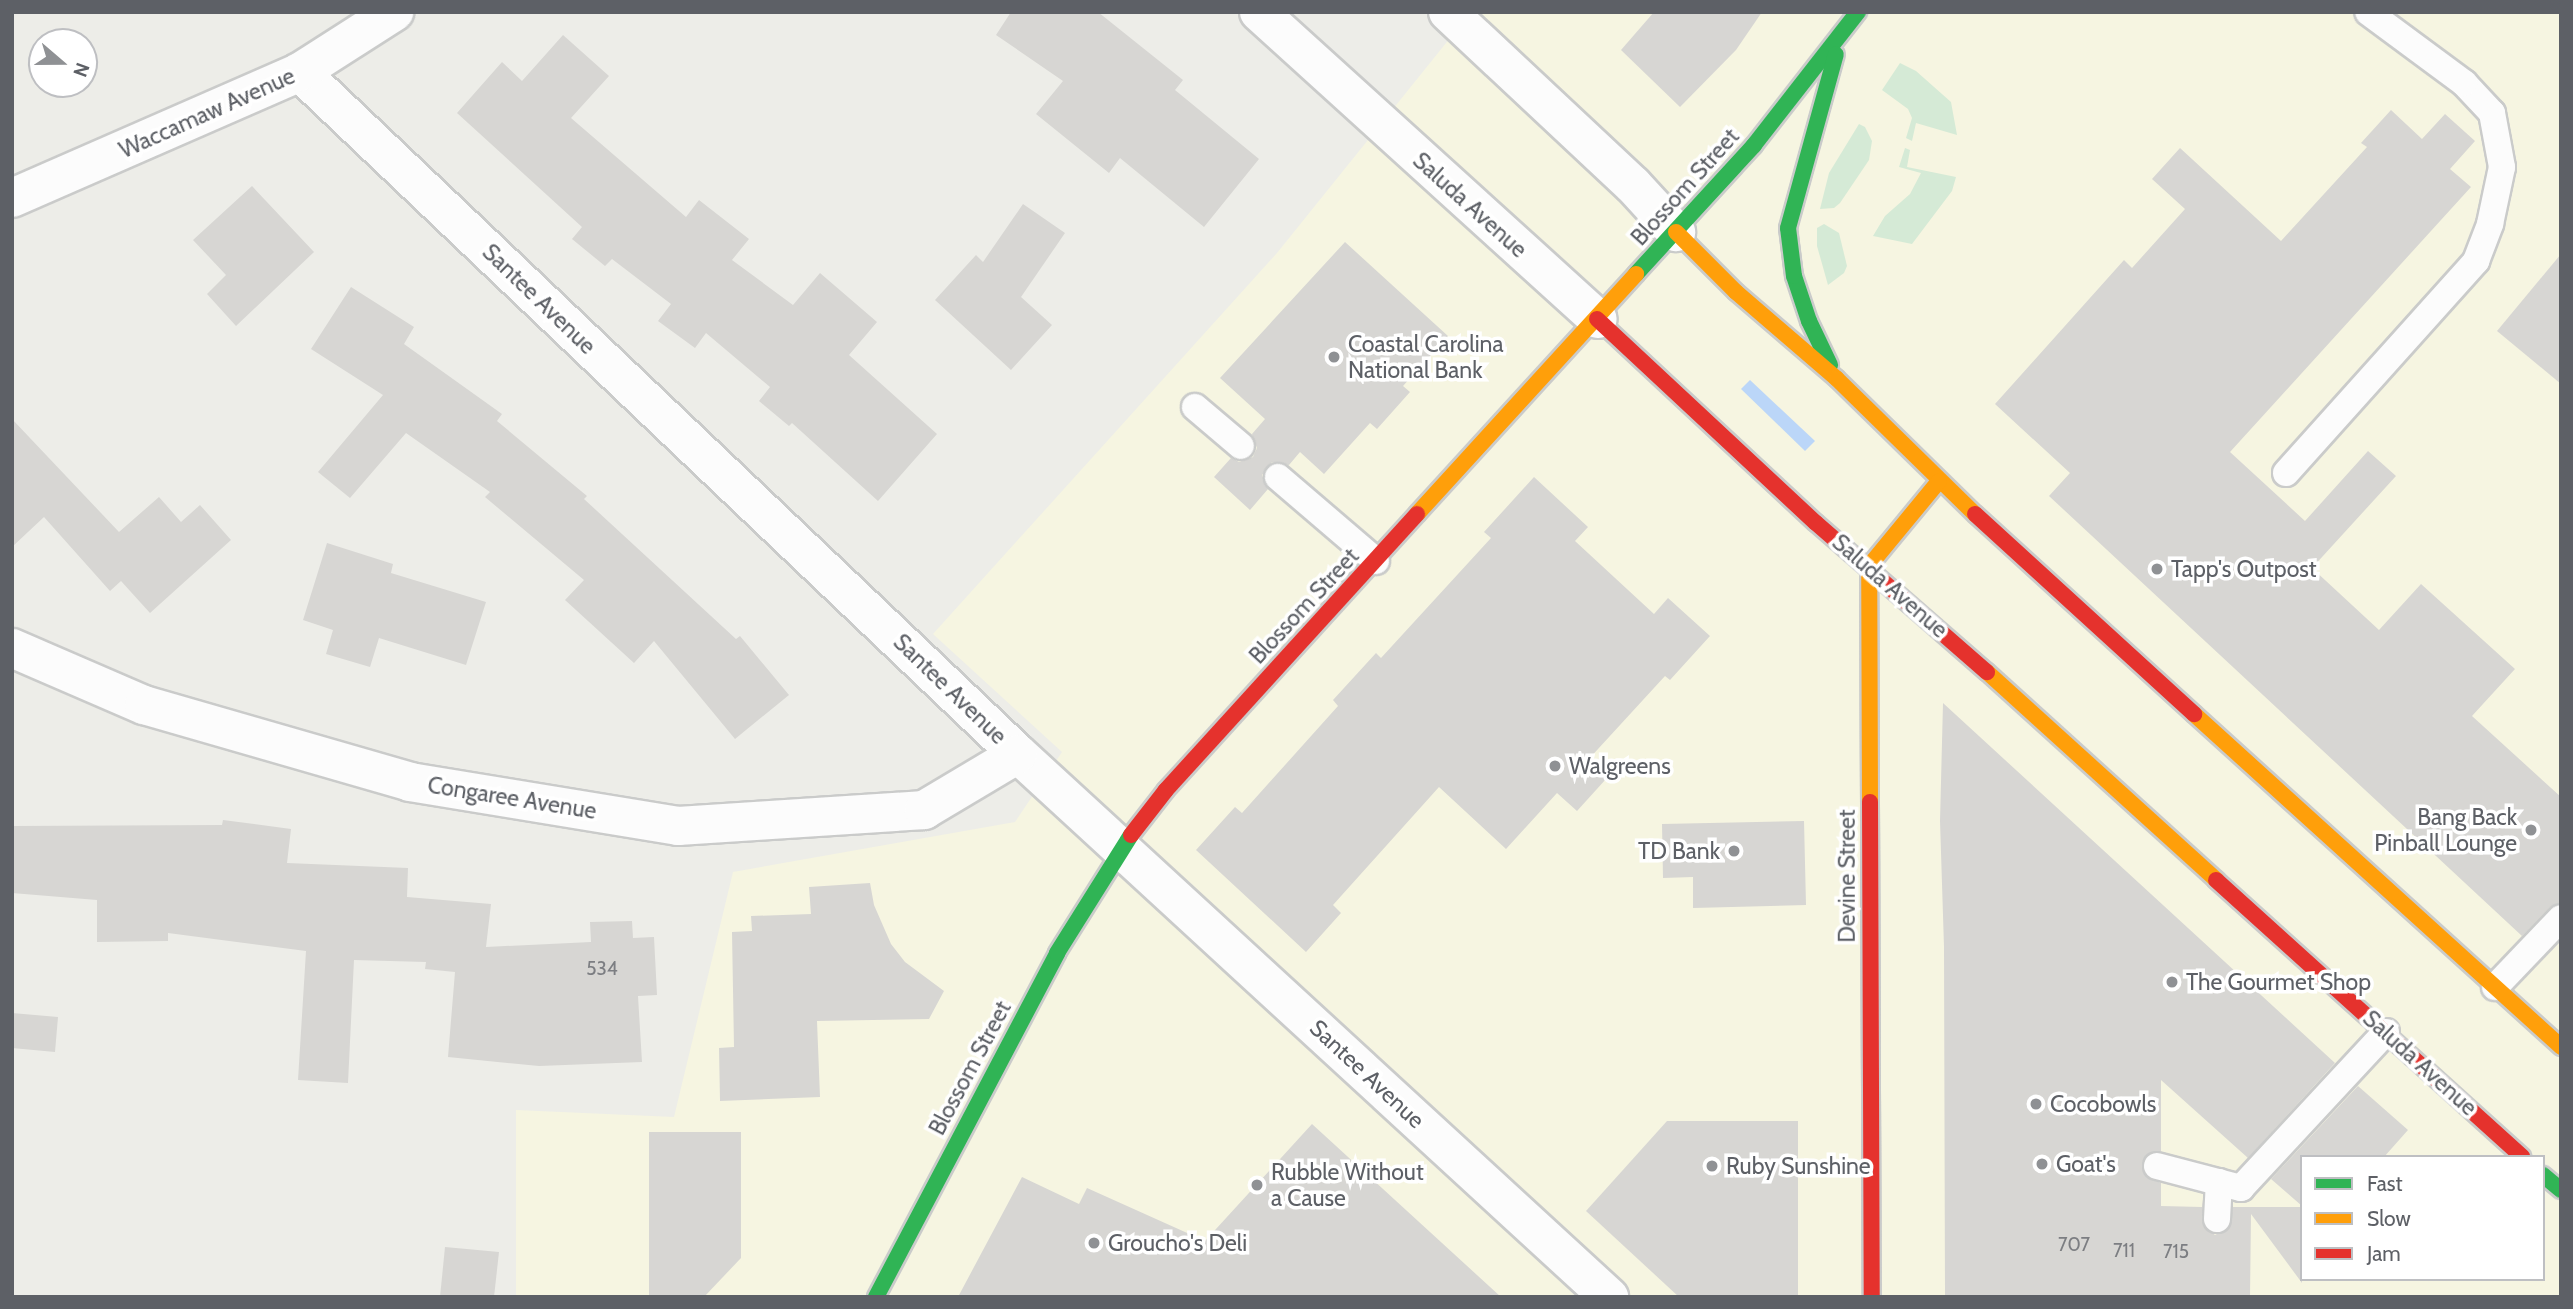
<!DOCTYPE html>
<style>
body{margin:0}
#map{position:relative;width:2573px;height:1309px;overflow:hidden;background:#edede8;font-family:Cabin,sans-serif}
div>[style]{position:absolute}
.commercial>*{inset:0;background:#f6f5e1}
.green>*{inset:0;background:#d5ead6}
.water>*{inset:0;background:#bbd6f8}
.building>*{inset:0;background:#d7d6d3}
.roads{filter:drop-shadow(2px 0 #cacbca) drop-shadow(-2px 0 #cacbca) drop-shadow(0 2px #cacbca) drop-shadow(0 -2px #cacbca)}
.lane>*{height:26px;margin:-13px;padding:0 13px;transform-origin:13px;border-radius:13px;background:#fcfcfc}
.street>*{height:38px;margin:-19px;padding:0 19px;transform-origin:19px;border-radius:19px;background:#fcfcfc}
.fast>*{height:16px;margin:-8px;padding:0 8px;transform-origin:8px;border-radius:8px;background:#30b455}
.slow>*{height:16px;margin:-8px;padding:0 8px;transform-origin:8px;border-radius:8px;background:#ff9f0a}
.jam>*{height:16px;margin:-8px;padding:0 8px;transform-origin:8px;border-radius:8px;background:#e5322d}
.dots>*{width:19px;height:19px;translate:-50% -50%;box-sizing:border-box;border:4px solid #fff;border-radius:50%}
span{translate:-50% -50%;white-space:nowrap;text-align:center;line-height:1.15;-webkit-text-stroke:7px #fff;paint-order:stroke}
.number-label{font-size:19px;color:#7c7e82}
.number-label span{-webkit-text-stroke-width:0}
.street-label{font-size:23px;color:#5d6066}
.poi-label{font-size:23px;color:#5d6066}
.left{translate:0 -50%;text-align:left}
.right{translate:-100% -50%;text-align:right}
.frame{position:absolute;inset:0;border:14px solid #5d6066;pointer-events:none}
.legend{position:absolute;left:2300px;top:1155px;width:245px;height:126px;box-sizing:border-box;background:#fff;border:2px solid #bebfc2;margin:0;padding:9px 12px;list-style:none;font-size:21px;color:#5d6066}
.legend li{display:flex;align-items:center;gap:14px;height:35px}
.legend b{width:35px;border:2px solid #bebfc2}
.north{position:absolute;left:28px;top:28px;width:70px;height:70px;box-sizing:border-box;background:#fff;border:2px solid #bebfc2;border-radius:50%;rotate:110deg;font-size:19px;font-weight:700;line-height:28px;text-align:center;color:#5d6066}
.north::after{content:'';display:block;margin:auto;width:24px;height:32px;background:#8f9194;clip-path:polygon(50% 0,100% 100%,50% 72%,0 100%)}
</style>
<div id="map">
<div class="commercial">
<i style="clip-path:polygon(evenodd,1471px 12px,2561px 12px,2561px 1297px,516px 1297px,516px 1110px,674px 1117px,733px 872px,1015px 822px,1062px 752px,933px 634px,1277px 253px,1471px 12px,2302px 1157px,2543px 1157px,2543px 1279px,2302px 1279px,2302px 1157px)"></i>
</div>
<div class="green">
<i style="clip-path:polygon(1900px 63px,1916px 71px,1951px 102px,1957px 135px,1916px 123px,1912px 141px,1906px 138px,1912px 118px,1908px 109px,1882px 90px)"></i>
<i style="clip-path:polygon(1859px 124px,1865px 127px,1872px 141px,1869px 160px,1840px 203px,1834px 208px,1820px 209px,1829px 173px)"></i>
<i style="clip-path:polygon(1905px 148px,1910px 150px,1907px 167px,1956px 177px,1952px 191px,1912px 244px,1873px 236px,1885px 216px,1910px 194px,1921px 173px,1899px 167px)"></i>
<i style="clip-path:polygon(1824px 224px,1839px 233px,1847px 266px,1844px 273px,1828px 285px,1817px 246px,1817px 228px)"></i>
</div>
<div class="water">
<i style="clip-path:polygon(1750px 380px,1815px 441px,1805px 451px,1741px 389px)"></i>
</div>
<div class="building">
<i style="clip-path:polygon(1011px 12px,1098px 12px,1183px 80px,1175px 90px,1259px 159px,1204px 227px,1120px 158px,1109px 173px,1036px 114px,1063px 81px,996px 35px)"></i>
<i style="clip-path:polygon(1654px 12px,1762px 12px,1736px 50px,1680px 107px,1621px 50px)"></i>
<i style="clip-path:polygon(563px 35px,609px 76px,571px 118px,686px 217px,699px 200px,749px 239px,732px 260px,793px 305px,820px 273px,877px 322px,849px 355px,937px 434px,878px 501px,792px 423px,789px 426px,759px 401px,770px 387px,706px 333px,695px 348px,658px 321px,671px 304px,612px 259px,605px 266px,572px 239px,582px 227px,457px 113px,502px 62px,522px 81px)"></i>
<i style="clip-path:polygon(2391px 110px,2422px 139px,2445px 114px,2475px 141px,2450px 169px,2471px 187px,2230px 452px,2305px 521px,2368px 451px,2396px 476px,2312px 568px,2379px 630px,2421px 584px,2515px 669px,2472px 716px,2561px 797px,2561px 903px,2550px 907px,2522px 936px,2049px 496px,2070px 473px,1995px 404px,2124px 260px,2132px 268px,2185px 209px,2152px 179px,2180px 148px,2281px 241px,2367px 147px,2361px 143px)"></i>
<i style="clip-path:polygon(252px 186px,314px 252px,236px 326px,207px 294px,226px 275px,193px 240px)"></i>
<i style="clip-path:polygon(1023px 204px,1065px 233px,1021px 297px,1052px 325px,1011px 370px,935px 300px,976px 255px,983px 262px)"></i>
<i style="clip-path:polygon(1345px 242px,1448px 336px,1403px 386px,1410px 392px,1377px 429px,1370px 423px,1324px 474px,1300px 452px,1289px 465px,1272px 462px,1262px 475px,1268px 489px,1250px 510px,1214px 477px,1231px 458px,1239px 462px,1253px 457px,1257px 448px,1252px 434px,1265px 419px,1220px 378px)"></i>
<i style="clip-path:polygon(2561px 254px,2561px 384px,2497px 331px)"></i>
<i style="clip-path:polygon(351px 287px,414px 327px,404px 344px,502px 414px,497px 421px,587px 496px,584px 499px,736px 639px,740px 636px,789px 695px,735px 739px,654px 641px,634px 663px,565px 600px,584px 580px,485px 497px,490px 492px,406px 433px,350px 498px,318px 472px,383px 395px,311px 349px)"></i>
<i style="clip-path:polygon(12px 419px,119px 532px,159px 497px,181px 522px,200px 505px,231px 540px,150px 613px,121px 581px,110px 591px,44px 517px,12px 547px)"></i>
<i style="clip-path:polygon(1534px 477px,1588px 527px,1575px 541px,1654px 614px,1668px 598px,1710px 636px,1670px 680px,1665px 676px,1587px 761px,1606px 779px,1577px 811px,1557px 793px,1506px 849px,1439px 787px,1333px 905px,1341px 913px,1306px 952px,1196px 850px,1235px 807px,1242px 813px,1338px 706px,1333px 700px,1376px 653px,1381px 658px,1491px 538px,1484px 532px)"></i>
<i style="clip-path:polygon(327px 543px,393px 564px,391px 573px,486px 602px,466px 665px,379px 638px,370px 667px,326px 654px,333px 630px,303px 620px)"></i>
<i style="clip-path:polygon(1943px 703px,2335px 1063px,2248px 1158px,2161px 1080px,2161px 1151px,2146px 1155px,2142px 1163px,2146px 1177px,2161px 1183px,2161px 1206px,2202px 1207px,2203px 1225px,2215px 1235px,2230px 1227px,2233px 1207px,2302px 1207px,2302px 1283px,2251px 1214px,2250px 1297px,1945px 1297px,1944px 947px,1940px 821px)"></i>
<i style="clip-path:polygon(223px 820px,291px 829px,287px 863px,408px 868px,407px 897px,491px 904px,486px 947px,591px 942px,590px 922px,632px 921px,633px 938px,654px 937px,657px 995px,638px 996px,642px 1062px,539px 1066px,448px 1057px,455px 972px,425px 969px,426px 962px,354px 960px,348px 1083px,298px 1080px,306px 951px,168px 933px,168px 941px,97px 942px,97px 900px,12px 893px,12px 826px,222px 825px)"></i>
<i style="clip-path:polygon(1804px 821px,1806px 905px,1693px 908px,1693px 877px,1663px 878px,1662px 824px)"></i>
<i style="clip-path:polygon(870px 883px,874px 905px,891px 944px,905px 962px,944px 991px,929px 1019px,817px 1021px,820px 1097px,720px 1101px,719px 1048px,734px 1047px,732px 932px,752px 931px,751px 916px,811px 914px,809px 887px)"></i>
<i style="clip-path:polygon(12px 1013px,58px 1017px,55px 1052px,12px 1048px)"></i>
<i style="clip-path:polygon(2358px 1086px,2408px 1130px,2384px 1157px,2302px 1157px,2302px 1206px,2271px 1179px)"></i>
<i style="clip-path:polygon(1667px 1121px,1798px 1121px,1798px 1297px,1679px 1297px,1586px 1211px)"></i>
<i style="clip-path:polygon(1312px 1124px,1501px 1297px,958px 1297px,1022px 1177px,1079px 1204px,1087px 1188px,1205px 1241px)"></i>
<i style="clip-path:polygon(649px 1132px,741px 1132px,741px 1258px,704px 1297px,649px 1297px)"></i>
<i style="clip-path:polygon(445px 1247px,499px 1252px,494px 1297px,440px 1297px)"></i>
</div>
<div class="roads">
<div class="lane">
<i style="left:1195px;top:407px;width:60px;rotate:40.3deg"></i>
<i style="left:2286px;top:473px;width:285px;rotate:-48.1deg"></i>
<i style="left:2476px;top:261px;width:40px;rotate:-69deg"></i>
<i style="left:2490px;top:224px;width:58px;rotate:-78.1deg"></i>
<i style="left:2502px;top:167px;width:55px;rotate:-100.5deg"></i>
<i style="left:2492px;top:113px;width:41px;rotate:-133deg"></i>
<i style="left:2464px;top:83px;width:119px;rotate:-143.5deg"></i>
<i style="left:1278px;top:477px;width:129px;rotate:40.6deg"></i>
<i style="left:2495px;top:987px;width:95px;rotate:-46.3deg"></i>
<i style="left:2157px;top:1166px;width:87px;rotate:14.7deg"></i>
<i style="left:2241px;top:1188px;width:213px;rotate:-47.1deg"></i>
<i style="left:2217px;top:1219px;width:37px;rotate:-87deg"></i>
</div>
<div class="street">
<i style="left:1259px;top:12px;width:457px;rotate:42.2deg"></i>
<i style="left:1448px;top:12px;width:253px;rotate:43.1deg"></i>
<i style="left:1633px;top:185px;width:64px;rotate:47.5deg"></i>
<i style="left:300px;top:72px;width:990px;rotate:43.53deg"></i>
<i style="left:1018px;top:754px;width:803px;rotate:42.58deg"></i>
<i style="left:12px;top:198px;width:314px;rotate:-23.6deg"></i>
<i style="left:300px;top:72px;width:112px;rotate:-32.6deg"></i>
<i style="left:12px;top:648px;width:144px;rotate:23.4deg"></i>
<i style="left:144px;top:705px;width:277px;rotate:16.1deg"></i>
<i style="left:410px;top:782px;width:272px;rotate:9.3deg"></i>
<i style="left:678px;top:826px;width:247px;rotate:-3.7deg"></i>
<i style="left:924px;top:810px;width:109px;rotate:-30.8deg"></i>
</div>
<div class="fast">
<i style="left:1636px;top:274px;width:175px;rotate:-47.5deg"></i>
<i style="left:1754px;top:145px;width:169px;rotate:-52deg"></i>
<i style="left:1830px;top:365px;width:49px;rotate:-115.5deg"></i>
<i style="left:1809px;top:321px;width:47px;rotate:-108.4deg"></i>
<i style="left:1794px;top:276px;width:48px;rotate:-97.1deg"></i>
<i style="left:1788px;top:228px;width:180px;rotate:-74.6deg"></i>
<i style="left:2543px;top:1175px;width:23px;rotate:40deg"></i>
<i style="left:876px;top:1297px;width:389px;rotate:-62.2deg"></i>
<i style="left:1057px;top:953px;width:139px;rotate:-57.9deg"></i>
</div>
<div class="slow">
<i style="left:1676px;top:232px;width:85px;rotate:45deg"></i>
<i style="left:1736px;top:292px;width:133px;rotate:40.7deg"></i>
<i style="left:1837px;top:379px;width:193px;rotate:44.4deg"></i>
<i style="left:1417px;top:514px;width:325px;rotate:-47.6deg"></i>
<i style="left:1987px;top:672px;width:309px;rotate:42.2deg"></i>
<i style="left:2194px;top:714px;width:496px;rotate:42.2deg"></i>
<i style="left:1870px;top:802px;width:236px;rotate:-90.2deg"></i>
<i style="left:1869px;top:566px;width:110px;rotate:-50.5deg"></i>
</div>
<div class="jam">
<i style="left:1597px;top:319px;width:299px;rotate:43deg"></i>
<i style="left:1816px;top:523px;width:227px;rotate:41.1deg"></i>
<i style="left:1975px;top:514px;width:297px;rotate:42.4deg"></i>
<i style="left:1870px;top:802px;width:495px;rotate:89.8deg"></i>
<i style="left:1131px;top:835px;width:57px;rotate:-52.1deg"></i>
<i style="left:1166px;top:790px;width:373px;rotate:-47.7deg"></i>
<i style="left:2216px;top:880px;width:413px;rotate:42.1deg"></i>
</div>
</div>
<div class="dots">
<i style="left:1334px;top:357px;background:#8f9194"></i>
<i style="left:2157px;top:569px;background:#8f9194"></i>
<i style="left:1555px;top:766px;background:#8f9194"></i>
<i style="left:2531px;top:830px;background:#8f9194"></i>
<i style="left:1734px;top:851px;background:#8f9194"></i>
<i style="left:2172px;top:982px;background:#8f9194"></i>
<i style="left:2036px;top:1104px;background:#8f9194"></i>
<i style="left:2042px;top:1164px;background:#8f9194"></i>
<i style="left:1712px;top:1166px;background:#8f9194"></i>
<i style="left:1257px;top:1185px;background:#8f9194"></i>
<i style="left:1094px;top:1243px;background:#8f9194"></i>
</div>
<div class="number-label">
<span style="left:602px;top:969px">534</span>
<span style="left:2074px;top:1245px">707</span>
<span style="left:2124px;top:1251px">711</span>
<span style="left:2176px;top:1252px">715</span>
</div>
<div class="street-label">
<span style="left:207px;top:113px;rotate:-24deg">Waccamaw Avenue</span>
<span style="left:1685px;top:187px;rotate:-48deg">Blossom Street</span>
<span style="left:1470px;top:205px;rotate:42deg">Saluda Avenue</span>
<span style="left:539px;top:299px;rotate:44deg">Santee Avenue</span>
<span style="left:1890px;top:586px;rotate:41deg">Saluda Avenue</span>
<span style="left:1304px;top:606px;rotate:-47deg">Blossom Street</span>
<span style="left:950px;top:689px;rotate:44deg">Santee Avenue</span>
<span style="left:512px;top:798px;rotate:9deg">Congaree Avenue</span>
<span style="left:1847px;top:876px;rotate:-90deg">Devine Street</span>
<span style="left:2420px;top:1063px;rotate:42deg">Saluda Avenue</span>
<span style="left:970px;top:1068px;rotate:-62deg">Blossom Street</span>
<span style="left:1367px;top:1074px;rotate:43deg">Santee Avenue</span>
</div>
<div class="poi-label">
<span class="left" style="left:1348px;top:357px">Coastal Carolina<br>National Bank</span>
<span class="left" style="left:2171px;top:569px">Tapp's Outpost</span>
<span class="left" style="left:1569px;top:766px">Walgreens</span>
<span class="right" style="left:2517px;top:830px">Bang Back<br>Pinball Lounge</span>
<span class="right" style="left:1720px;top:851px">TD Bank</span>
<span class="left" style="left:2186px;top:982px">The Gourmet Shop</span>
<span class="left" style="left:2050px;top:1104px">Cocobowls</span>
<span class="left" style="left:2056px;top:1164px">Goat's</span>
<span class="left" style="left:1726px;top:1166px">Ruby Sunshine</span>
<span class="left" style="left:1271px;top:1185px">Rubble Without<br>a Cause</span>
<span class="left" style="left:1108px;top:1243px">Groucho's Deli</span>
</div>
<div class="frame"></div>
<ul class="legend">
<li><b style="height:9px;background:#30b455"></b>Fast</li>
<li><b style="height:9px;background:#ff9f0a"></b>Slow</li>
<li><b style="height:9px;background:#e5322d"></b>Jam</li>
</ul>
<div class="north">N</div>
</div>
